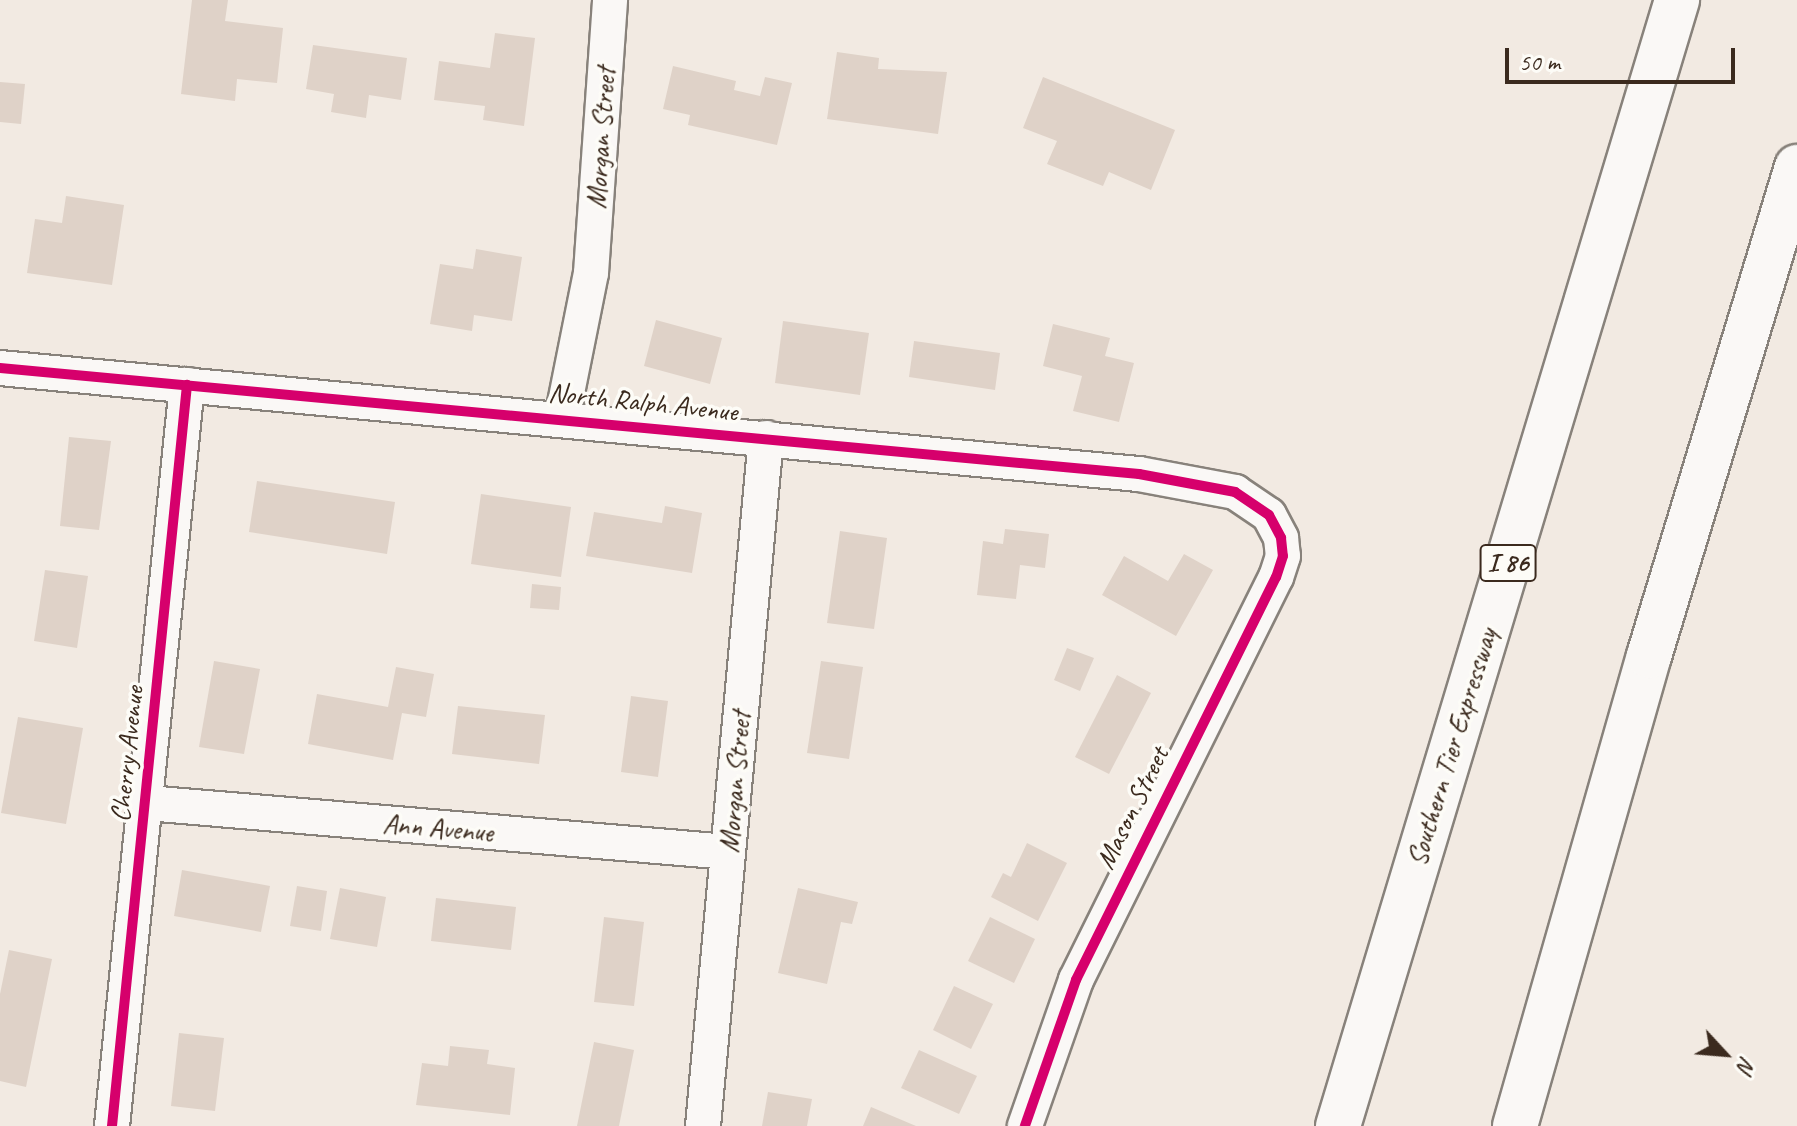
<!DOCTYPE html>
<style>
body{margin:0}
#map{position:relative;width:1797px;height:1126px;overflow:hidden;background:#f2eae2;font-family:Caveat,sans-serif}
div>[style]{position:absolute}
.building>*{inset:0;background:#dfd2c8}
.roads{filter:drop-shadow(2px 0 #88827b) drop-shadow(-2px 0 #88827b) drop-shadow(0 2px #88827b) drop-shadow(0 -2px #88827b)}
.minor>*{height:34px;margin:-17px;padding:0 17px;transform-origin:17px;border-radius:17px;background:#faf8f6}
.motorway>*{height:44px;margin:-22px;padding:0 22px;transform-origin:22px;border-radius:22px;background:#faf8f6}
.cycleway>*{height:10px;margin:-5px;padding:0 5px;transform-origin:5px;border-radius:5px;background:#d6006c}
span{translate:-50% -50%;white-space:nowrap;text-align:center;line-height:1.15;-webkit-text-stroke:7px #fdfcf7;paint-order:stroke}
.shield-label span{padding:2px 6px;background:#fdfcf7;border:2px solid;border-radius:6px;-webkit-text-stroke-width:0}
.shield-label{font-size:26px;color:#3b2a1e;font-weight:700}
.street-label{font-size:28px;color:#3b2a1e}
.north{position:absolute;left:1685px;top:1014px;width:80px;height:80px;-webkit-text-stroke:6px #fdfcf7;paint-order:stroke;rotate:116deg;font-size:22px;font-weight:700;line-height:32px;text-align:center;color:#3b2a1e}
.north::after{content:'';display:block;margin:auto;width:28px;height:36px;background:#3b2a1e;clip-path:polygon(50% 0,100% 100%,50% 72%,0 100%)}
.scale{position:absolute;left:1505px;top:48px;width:230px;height:36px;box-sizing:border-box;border:4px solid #3b2a1e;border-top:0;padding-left:10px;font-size:24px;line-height:28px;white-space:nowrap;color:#3b2a1e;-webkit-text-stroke:6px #fdfcf7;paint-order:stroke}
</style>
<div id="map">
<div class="building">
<i style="clip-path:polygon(192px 0,228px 0,225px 21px,283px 28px,277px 83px,237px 79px,235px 101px,181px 94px)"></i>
<i style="clip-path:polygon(495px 33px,535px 38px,524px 126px,483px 120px,485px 106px,434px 100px,439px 61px,490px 68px)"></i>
<i style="clip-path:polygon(313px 45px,407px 58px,401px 100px,369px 95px,366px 118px,331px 112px,334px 94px,306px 89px)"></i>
<i style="clip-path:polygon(837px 52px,879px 58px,878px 69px,947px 72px,938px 134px,827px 119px)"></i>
<i style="clip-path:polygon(673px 66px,736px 81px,734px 90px,760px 96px,765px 77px,792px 83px,777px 145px,688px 125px,690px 115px,663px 109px)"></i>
<i style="clip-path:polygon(1043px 77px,1175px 130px,1151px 190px,1109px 172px,1103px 186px,1047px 164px,1057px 141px,1023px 128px)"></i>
<i style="clip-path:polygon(0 82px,25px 84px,21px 124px,0 122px)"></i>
<i style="clip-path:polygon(66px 196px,124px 205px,112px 285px,27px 273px,35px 219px,62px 223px)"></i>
<i style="clip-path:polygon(476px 249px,522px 257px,512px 321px,474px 315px,472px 331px,430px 324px,440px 264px,473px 269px)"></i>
<i style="clip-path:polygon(656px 320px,722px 338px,710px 384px,644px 366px)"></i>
<i style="clip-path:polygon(783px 321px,869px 333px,860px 395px,775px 383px)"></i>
<i style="clip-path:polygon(1053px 324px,1110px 338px,1105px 356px,1134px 363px,1119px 422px,1073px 411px,1082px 376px,1043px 366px)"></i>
<i style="clip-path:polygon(914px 341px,1000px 353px,995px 390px,909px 377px)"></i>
<i style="clip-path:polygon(69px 437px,111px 441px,99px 530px,60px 526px)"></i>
<i style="clip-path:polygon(257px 481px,395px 502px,387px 554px,249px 532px)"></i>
<i style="clip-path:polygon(481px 494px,571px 507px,561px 577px,471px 564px)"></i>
<i style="clip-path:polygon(665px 506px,702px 513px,692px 573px,586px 556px,594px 512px,662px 523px)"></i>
<i style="clip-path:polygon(1005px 529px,1049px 534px,1045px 568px,1020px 565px,1016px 599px,977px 595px,983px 541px,1003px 544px)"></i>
<i style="clip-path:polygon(840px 531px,887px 538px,874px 629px,827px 623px)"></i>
<i style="clip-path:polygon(1184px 554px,1213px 570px,1176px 636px,1102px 595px,1124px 556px,1168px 581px)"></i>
<i style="clip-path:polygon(45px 570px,88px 576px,77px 648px,34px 641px)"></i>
<i style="clip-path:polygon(532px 584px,561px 587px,559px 610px,530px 608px)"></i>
<i style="clip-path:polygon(1067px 648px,1094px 658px,1080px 691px,1054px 680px)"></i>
<i style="clip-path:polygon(214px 661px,260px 669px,244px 754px,199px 747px)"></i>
<i style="clip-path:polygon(821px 661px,863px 667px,849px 759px,807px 753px)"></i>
<i style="clip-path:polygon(396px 667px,434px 674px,426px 717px,402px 713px,393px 760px,308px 744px,317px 694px,388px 707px)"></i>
<i style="clip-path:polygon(1117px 675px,1151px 693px,1109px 774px,1075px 757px)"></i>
<i style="clip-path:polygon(631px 696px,668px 701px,658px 777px,621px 772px)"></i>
<i style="clip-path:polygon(458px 706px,545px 715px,539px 764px,452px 754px)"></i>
<i style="clip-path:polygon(18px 717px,83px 728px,66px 824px,1px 813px)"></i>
<i style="clip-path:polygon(1027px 843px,1067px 863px,1038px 921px,991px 897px,1003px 873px,1011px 877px)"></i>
<i style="clip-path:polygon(182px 870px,270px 886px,261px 932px,174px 916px)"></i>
<i style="clip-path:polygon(297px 886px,327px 891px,321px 931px,290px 926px)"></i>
<i style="clip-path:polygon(340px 888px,386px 897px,377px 947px,330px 939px)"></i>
<i style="clip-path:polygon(798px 888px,858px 902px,852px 924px,841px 922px,827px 984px,778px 973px)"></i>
<i style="clip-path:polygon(436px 898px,516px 907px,511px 950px,431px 941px)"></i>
<i style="clip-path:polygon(604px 917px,644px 922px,634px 1006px,594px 1002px)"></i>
<i style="clip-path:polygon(990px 917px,1035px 939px,1014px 983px,968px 961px)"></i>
<i style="clip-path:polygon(9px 950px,52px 959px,26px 1087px,0 1081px,0 994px)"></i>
<i style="clip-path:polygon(954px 986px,993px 1004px,971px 1049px,933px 1030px)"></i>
<i style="clip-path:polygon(179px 1033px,224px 1038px,215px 1111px,171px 1106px)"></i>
<i style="clip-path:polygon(594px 1042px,634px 1050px,619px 1126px,577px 1126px)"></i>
<i style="clip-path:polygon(450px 1046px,489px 1050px,487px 1064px,515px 1068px,510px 1115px,416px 1105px,422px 1063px,448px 1066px)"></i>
<i style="clip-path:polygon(919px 1050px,977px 1076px,959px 1114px,901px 1088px)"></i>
<i style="clip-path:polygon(768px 1092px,812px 1099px,807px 1126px,762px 1126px)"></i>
<i style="clip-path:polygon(871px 1107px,916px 1126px,863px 1126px)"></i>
</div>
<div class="roads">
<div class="minor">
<i style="left:0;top:368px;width:1144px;rotate:5.32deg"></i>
<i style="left:1139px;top:474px;width:98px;rotate:10.6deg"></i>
<i style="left:1235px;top:492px;width:41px;rotate:34.1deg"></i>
<i style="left:1269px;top:515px;width:26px;rotate:62deg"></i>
<i style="left:1281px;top:538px;width:18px;rotate:84deg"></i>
<i style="left:1283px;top:556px;width:22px;rotate:108deg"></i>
<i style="left:1276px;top:577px;width:450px;rotate:116.4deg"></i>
<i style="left:1076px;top:980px;width:155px;rotate:109.3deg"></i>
<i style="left:562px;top:418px;width:148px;rotate:-78.7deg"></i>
<i style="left:591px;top:273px;width:274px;rotate:-86deg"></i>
<i style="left:147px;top:803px;width:583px;rotate:4.82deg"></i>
<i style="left:112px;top:1126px;width:745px;rotate:-84.22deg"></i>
<i style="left:703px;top:1126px;width:691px;rotate:-84.77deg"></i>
</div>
<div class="motorway">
<i style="left:1338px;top:1126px;width:1176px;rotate:-73.24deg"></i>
<i style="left:1515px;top:1126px;width:489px;rotate:-74.1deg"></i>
<i style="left:1649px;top:656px;width:511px;rotate:-73.16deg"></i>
</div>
</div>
<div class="cycleway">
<i style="left:0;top:368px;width:1144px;rotate:5.32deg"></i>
<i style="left:1139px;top:474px;width:98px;rotate:10.6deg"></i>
<i style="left:1235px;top:492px;width:41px;rotate:34.1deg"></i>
<i style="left:1269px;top:515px;width:26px;rotate:62deg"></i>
<i style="left:1281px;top:538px;width:18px;rotate:84deg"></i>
<i style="left:1283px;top:556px;width:22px;rotate:108deg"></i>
<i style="left:1276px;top:577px;width:450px;rotate:116.4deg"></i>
<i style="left:1076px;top:980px;width:155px;rotate:109.3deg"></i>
<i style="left:112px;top:1126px;width:745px;rotate:-84.22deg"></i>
</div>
<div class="shield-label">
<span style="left:1508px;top:563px">I 86</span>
</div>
<div class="street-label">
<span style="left:601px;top:138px;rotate:-86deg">Morgan Street</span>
<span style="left:643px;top:402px;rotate:6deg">North Ralph Avenue</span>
<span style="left:1452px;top:747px;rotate:-73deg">Southern Tier Expressway</span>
<span style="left:127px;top:754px;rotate:-84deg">Cherry Avenue</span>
<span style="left:735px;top:782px;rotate:-85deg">Morgan Street</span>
<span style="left:1132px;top:808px;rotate:-64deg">Mason Street</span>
<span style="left:438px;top:828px;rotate:5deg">Ann Avenue</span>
</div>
<div class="north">N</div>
<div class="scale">50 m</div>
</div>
